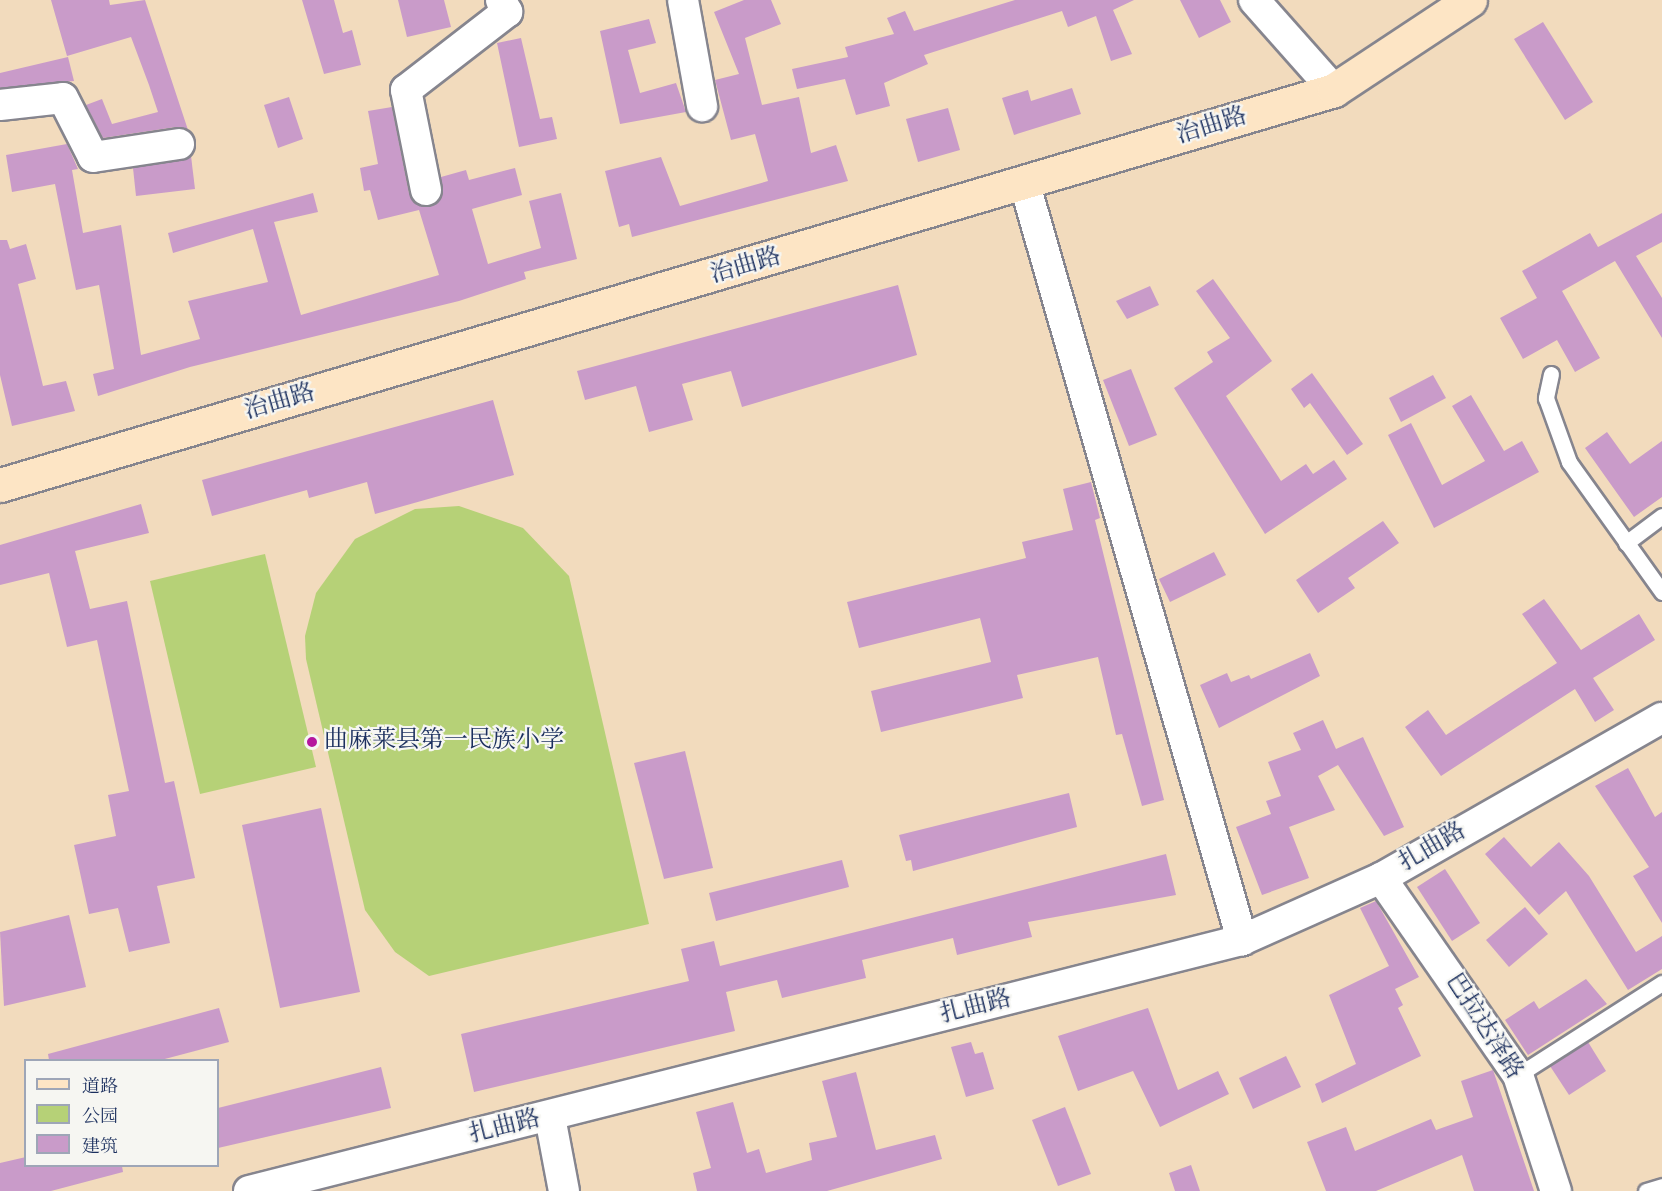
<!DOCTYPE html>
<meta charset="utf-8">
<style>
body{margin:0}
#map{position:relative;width:1662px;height:1191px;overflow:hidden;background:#f2dbbd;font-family:"Old Standard TT","Noto Serif SC",serif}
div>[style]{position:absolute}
.green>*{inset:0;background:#b6d177}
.building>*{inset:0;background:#c99bc9}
.roads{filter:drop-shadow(2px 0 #86858e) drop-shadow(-2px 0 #86858e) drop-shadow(0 2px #86858e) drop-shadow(0 -2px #86858e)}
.service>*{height:15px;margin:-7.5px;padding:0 7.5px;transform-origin:7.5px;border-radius:7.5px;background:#fff}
.minor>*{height:30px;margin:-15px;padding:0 15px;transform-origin:15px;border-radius:15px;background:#fff}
.secondary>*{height:33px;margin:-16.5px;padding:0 16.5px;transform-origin:16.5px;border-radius:16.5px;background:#fde5c5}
.dots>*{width:16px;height:16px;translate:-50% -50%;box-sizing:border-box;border:3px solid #f6f6f2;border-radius:50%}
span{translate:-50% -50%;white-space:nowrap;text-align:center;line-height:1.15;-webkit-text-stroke:4.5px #f6f6f2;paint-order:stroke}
.street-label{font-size:24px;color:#1b2f5e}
.poi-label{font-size:24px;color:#1b2f5e}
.left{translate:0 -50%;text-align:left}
.legend{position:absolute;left:24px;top:1059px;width:195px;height:108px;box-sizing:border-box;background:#f6f6f2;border:2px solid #9ea6b7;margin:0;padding:8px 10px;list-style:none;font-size:18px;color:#1b2f5e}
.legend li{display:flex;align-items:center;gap:12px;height:30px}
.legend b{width:30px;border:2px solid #9ea6b7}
</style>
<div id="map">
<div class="green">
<i style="clip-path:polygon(459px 506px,523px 528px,569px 576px,649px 924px,429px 976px,395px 952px,365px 910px,306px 659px,305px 636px,316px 593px,355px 539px,415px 509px)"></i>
<i style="clip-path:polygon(265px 554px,316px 767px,200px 794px,150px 581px)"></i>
</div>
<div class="building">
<i style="clip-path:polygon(51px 0,109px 0,110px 5px,145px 0,188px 130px,176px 127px,103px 138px,86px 105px,102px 99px,112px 124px,158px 112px,149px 85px,131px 37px,67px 56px)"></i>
<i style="clip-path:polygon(302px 0,334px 0,343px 33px,352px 30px,361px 65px,324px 74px)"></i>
<i style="clip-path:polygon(398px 0,444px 0,451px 27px,407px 37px)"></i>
<i style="clip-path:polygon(744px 0,771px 0,781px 24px,745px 38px,762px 105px,799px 97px,811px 153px,836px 145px,848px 181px,632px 237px,629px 224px,619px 227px,605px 171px,661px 157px,680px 206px,768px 181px,755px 134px,731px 140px,715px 80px,739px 74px,714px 12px)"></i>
<i style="clip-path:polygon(1015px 0,1134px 0,1113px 10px,1132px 54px,1111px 61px,1096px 16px,1068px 27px,1062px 11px,924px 55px,928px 64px,884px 83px,890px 106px,856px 115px,845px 79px,797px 89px,792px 69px,848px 57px,845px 47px,894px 34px,887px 18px,905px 11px,914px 31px)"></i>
<i style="clip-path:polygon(1180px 0,1220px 0,1231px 22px,1199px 38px)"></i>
<i style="clip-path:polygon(649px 19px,656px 43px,628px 50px,640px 93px,676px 83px,686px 112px,620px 124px,600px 31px)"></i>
<i style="clip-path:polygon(1543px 22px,1593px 102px,1565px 120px,1514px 39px)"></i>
<i style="clip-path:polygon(521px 38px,540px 119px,552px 117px,557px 139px,519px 147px,497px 43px)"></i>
<i style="clip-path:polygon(68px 57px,74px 81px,0 88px,0 73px)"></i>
<i style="clip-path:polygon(1072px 88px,1081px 114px,1014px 135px,1002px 98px,1028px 90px,1031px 101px)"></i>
<i style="clip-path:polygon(289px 97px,303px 139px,278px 148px,264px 105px)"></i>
<i style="clip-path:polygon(392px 107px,409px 193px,420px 206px,438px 203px,441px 177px,466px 170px,469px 180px,515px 168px,522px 195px,472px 209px,488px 264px,541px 248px,529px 201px,561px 193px,577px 259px,524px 272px,526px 279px,459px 301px,190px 367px,98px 396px,93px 374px,114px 369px,99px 285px,76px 290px,55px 184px,12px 192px,6px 155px,67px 144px,78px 169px,72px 170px,83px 233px,121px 225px,141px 355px,200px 339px,188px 301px,268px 282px,253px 229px,173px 253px,168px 233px,313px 193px,318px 212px,274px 222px,301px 315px,439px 275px,419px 210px,378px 220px,370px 190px,364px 191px,360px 168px,378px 164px,368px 111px)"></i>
<i style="clip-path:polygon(948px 108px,960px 150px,918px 162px,906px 119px)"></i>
<i style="clip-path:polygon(191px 156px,195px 189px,136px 196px,133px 168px)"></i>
<i style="clip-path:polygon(1662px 213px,1662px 242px,1636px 256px,1662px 298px,1662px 338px,1615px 261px,1562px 291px,1600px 358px,1575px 372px,1557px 340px,1523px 359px,1500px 318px,1537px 298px,1522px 271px,1590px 233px,1598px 247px)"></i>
<i style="clip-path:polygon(0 240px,7px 240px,10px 249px,26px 244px,36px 279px,18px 284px,43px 386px,66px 381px,75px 411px,12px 426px,0 375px)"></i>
<i style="clip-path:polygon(1213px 279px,1272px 361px,1226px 396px,1281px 481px,1306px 464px,1313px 474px,1334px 460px,1347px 479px,1265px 534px,1174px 388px,1213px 362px,1207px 352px,1230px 338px,1196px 291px)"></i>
<i style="clip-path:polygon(898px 285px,917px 355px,742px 407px,731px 371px,682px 384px,693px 420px,649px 432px,636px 386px,585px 400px,577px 371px)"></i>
<i style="clip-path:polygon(1150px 286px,1159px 305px,1127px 319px,1116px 301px)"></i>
<i style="clip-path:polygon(1131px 369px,1157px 435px,1129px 446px,1103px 380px)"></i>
<i style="clip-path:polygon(1312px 373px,1363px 444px,1347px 455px,1310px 403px,1304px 408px,1291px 389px)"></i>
<i style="clip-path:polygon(1433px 375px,1446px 398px,1401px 422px,1389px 398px)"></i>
<i style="clip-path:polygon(1471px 395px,1504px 451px,1522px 441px,1539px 472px,1434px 528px,1388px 435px,1411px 423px,1442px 485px,1485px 461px,1452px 406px)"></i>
<i style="clip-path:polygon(493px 400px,514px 475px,375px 514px,367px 482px,309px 498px,307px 490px,212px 516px,202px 480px)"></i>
<i style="clip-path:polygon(1607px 432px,1630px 464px,1662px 441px,1662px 497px,1634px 517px,1585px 448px)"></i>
<i style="clip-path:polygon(1091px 482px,1100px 518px,1095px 520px,1164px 800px,1142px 806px,1122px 734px,1116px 735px,1098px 657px,1017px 675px,1023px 698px,881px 732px,871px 691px,991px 662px,980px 618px,859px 648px,847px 602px,1026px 558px,1022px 542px,1073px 530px,1063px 489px)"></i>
<i style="clip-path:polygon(141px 504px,149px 533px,75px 551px,90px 609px,127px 601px,165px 783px,174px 781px,195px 878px,157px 886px,170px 943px,129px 952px,118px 908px,89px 914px,74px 845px,116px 836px,108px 795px,129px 791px,97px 640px,67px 647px,49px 573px,0 585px,0 545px)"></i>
<i style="clip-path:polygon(1383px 521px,1399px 543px,1348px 578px,1355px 588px,1318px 613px,1296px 580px)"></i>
<i style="clip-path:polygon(1214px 552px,1226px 575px,1170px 602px,1159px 579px)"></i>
<i style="clip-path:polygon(1544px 599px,1581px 650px,1639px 614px,1655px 640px,1593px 678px,1614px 710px,1595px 722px,1575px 689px,1441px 776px,1405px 727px,1428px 710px,1446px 735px,1557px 663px,1522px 614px)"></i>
<i style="clip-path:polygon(1310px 653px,1320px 676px,1219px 728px,1200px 685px,1227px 673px,1231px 682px,1249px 675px,1251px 679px)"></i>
<i style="clip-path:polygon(1323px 720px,1336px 749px,1363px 737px,1404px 827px,1384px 836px,1338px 765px,1318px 776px,1335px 810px,1289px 827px,1309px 878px,1262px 895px,1236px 827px,1271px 814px,1266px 801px,1281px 796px,1268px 762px,1301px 750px,1293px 733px)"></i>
<i style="clip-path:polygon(685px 751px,713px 868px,664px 879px,634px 763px)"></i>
<i style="clip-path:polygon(1628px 768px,1655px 817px,1662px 812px,1662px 923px,1633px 876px,1649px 867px,1595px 786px)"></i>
<i style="clip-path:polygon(1069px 793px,1077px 827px,913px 871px,911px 860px,906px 861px,899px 835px)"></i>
<i style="clip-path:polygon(321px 808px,360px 992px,280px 1008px,242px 825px)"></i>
<i style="clip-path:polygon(1504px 837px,1531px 867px,1559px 842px,1589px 876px,1636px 952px,1662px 936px,1662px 969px,1628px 990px,1566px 891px,1539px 915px,1485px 854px)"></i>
<i style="clip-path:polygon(1166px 854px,1176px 895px,1028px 922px,1032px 937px,957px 955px,953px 938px,862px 960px,866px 978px,782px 998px,777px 980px,726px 992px,735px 1031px,474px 1092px,461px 1034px,689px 981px,681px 949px,714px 941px,720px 966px)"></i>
<i style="clip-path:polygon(842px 860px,849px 887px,716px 921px,709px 893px)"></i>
<i style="clip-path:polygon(1445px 869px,1480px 923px,1452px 941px,1417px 887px)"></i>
<i style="clip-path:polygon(1376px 901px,1419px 977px,1395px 989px,1403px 1005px,1398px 1008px,1421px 1056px,1322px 1103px,1315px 1084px,1356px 1064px,1329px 995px,1389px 966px,1360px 908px)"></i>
<i style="clip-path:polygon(1525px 907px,1548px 934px,1509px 967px,1486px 940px)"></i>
<i style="clip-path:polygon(69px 915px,86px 987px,4px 1006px,0 932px)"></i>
<i style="clip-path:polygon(1586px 979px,1607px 1004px,1528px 1055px,1505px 1020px,1534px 1001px,1539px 1009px)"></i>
<i style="clip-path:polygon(219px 1008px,229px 1042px,161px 1060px,49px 1060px,48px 1054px)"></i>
<i style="clip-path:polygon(1148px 1008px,1178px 1090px,1218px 1071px,1229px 1094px,1160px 1127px,1133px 1071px,1078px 1091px,1058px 1036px)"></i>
<i style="clip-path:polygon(971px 1042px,975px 1054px,983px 1052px,994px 1089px,966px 1097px,951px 1047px)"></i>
<i style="clip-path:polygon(1588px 1042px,1606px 1071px,1569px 1095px,1550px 1066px)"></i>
<i style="clip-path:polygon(1286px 1056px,1301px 1087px,1253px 1109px,1239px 1078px)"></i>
<i style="clip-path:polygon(381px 1067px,391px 1108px,218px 1148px,218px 1108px)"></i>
<i style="clip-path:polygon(1493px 1070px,1534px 1191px,1474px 1191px,1462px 1155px,1376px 1191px,1326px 1191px,1307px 1142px,1346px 1127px,1355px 1151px,1431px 1119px,1436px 1130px,1473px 1117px,1461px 1081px)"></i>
<i style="clip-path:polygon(856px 1072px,876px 1150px,935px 1135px,942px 1159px,827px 1191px,697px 1191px,693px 1173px,711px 1168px,696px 1112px,733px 1102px,747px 1153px,759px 1149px,766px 1173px,812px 1160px,809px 1143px,837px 1137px,822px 1081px)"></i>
<i style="clip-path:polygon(1065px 1107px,1091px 1174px,1058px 1186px,1032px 1120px)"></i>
<i style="clip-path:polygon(26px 1157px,26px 1166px,122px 1166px,123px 1172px,51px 1191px,0 1191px,0 1163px)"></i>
<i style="clip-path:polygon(1191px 1165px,1200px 1191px,1175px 1191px,1169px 1173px)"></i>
</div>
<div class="roads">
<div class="service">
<i style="left:1551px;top:374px;width:25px;rotate:102deg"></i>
<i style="left:1546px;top:398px;width:68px;rotate:70.2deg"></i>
<i style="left:1569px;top:462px;width:160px;rotate:54.4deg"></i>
<i style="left:1626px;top:543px;width:45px;rotate:-36.9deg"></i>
<i style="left:1518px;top:1075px;width:171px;rotate:-32.6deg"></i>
<i style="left:1646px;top:1191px;width:17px;rotate:-17deg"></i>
</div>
<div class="minor">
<i style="left:683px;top:0;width:108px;rotate:79.8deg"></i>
<i style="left:1254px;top:0;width:120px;rotate:48.4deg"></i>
<i style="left:0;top:105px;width:63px;rotate:-6.3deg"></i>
<i style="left:63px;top:98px;width:66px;rotate:63deg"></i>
<i style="left:93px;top:157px;width:87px;rotate:-8.6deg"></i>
<i style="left:1025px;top:185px;width:786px;rotate:73.96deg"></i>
<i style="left:426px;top:190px;width:102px;rotate:-101.3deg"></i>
<i style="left:406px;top:90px;width:128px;rotate:-37.7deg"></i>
<i style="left:507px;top:12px;width:13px;rotate:-117deg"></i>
<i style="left:1381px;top:878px;width:240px;rotate:55.2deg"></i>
<i style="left:1518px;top:1075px;width:122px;rotate:71.9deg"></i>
<i style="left:550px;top:1117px;width:75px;rotate:79.3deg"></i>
<i style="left:249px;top:1191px;width:1024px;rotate:-14.19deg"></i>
<i style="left:1242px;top:940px;width:152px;rotate:-24deg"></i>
<i style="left:1381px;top:878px;width:323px;rotate:-29.7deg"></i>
</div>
<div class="secondary">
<i style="left:0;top:485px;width:1391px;rotate:-16.49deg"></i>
<i style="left:1334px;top:90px;width:163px;rotate:-33.5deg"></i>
</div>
</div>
<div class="dots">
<i style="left:312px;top:742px;background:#b5179e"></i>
</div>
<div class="street-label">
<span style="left:1212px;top:127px;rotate:-17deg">治曲路</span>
<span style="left:746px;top:267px;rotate:-16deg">治曲路</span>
<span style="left:280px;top:403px;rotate:-16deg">治曲路</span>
<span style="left:1433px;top:848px;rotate:-30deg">扎曲路</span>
<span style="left:976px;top:1008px;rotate:-14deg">扎曲路</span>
<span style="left:1483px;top:1027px;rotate:57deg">巴拉达泽路</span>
<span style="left:505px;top:1128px;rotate:-14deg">扎曲路</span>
</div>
<div class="poi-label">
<span class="left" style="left:324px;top:742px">曲麻莱县第一民族小学</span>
</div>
<ul class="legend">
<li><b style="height:8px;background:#fde5c5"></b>道路</li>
<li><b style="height:16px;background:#b6d177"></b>公园</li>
<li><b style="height:16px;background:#c99bc9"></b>建筑</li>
</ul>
</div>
